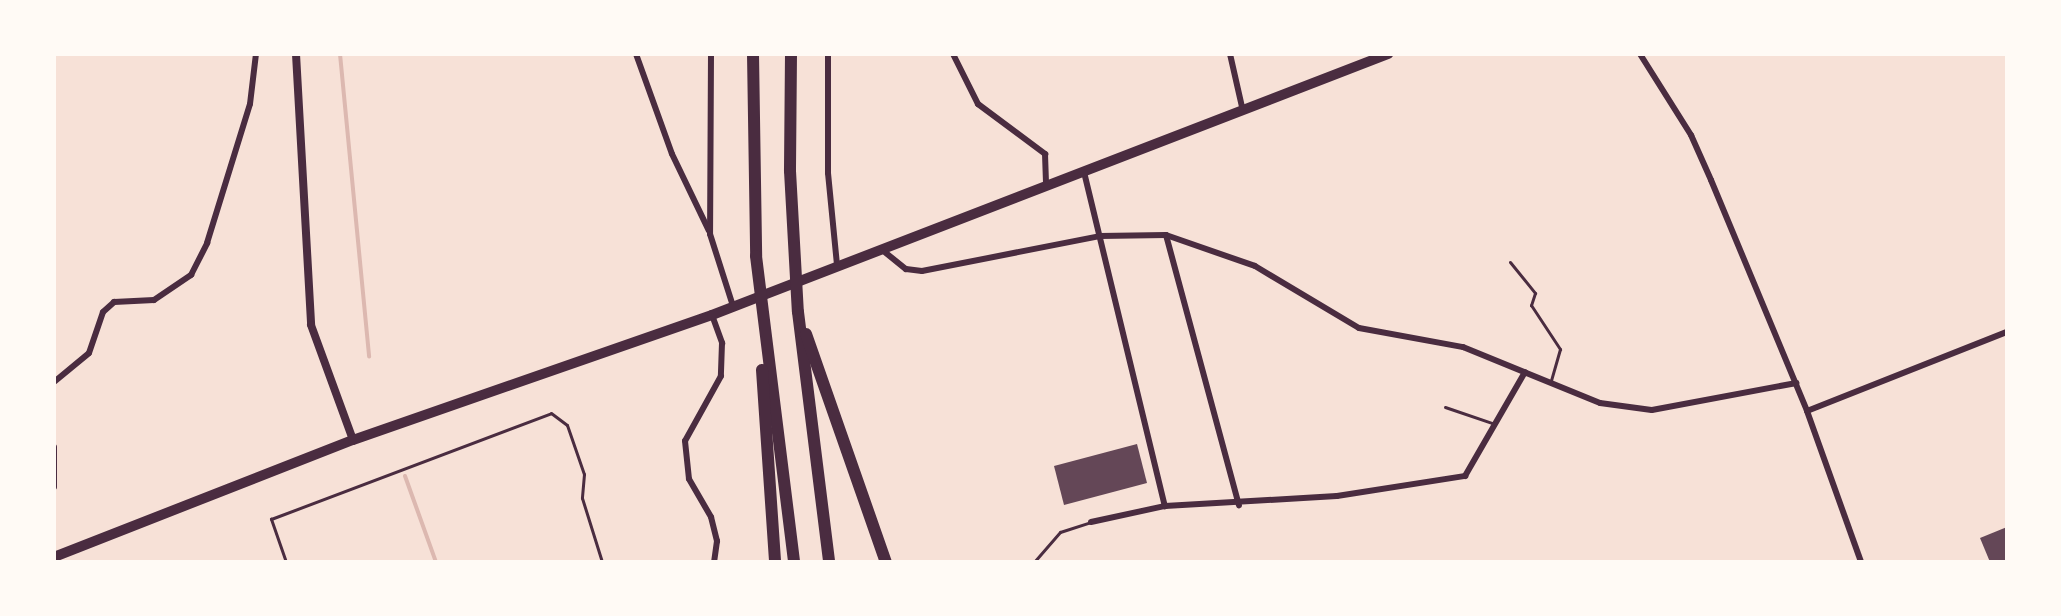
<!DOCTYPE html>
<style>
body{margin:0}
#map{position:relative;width:2061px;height:616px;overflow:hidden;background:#f7e1d7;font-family:"DM Sans",sans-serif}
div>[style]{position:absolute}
.stream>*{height:4px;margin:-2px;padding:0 2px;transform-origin:2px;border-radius:2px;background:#dcb8b0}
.building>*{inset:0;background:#644757}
.path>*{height:3px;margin:-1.5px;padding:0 1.5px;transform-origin:1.5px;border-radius:1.5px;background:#4a2c40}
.service>*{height:3px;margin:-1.5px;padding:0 1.5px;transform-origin:1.5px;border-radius:1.5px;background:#4a2c40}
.minor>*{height:6px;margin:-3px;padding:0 3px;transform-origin:3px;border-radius:3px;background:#4a2c40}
.tertiary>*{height:8px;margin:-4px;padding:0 4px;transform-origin:4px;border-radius:4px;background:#4a2c40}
.primary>*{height:10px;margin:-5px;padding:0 5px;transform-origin:5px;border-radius:5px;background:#4a2c40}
.motorway>*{height:12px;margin:-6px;padding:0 6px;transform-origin:6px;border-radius:6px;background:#4a2c40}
span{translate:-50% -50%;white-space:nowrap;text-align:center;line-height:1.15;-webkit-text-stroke:8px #fffaf5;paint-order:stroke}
.frame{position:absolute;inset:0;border:56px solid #fffaf5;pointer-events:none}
</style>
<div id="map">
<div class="stream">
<i style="left:340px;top:54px;width:304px;rotate:84.5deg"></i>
<i style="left:405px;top:476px;width:91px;rotate:70.2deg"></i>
</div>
<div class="building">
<i style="clip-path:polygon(1137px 444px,1147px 483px,1064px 505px,1054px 466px)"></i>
<i style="clip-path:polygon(2007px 527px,2007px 562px,1990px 562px,1980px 538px)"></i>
</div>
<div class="path">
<i style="left:286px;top:562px;width:46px;rotate:-109.2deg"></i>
<i style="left:271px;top:519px;width:299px;rotate:-20.7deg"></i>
<i style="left:551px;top:413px;width:20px;rotate:37deg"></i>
<i style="left:567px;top:425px;width:52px;rotate:70.9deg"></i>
<i style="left:584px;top:474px;width:24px;rotate:95deg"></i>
<i style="left:582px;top:498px;width:67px;rotate:72.6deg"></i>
</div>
<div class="service">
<i style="left:1510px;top:262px;width:40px;rotate:51deg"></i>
<i style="left:1535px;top:293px;width:13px;rotate:108deg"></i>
<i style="left:1531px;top:305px;width:53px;rotate:56.6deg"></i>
<i style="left:1560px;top:349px;width:35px;rotate:106deg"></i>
<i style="left:1445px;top:407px;width:50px;rotate:18.8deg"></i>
<i style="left:1034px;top:562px;width:40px;rotate:-49deg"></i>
<i style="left:1060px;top:532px;width:33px;rotate:-18deg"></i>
</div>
<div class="minor">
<i style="left:636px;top:54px;width:106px;rotate:70.2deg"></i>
<i style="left:672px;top:154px;width:85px;rotate:64.3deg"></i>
<i style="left:711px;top:54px;width:180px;rotate:90.3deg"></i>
<i style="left:710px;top:234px;width:76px;rotate:72.3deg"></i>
<i style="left:828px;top:54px;width:119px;rotate:90deg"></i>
<i style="left:828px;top:173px;width:91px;rotate:84.4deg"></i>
<i style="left:953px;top:54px;width:56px;rotate:63.4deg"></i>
<i style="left:978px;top:104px;width:84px;rotate:36.7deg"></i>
<i style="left:1045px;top:154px;width:32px;rotate:88deg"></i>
<i style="left:1230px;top:54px;width:58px;rotate:77.2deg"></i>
<i style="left:1640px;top:54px;width:96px;rotate:57.8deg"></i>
<i style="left:1691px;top:135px;width:49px;rotate:66deg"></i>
<i style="left:1711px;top:180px;width:250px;rotate:67.4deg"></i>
<i style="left:1807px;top:411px;width:160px;rotate:70.3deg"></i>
<i style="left:1084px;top:172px;width:344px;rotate:76.4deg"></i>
<i style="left:1166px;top:235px;width:280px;rotate:74.9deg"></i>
<i style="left:881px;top:249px;width:32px;rotate:39deg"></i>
<i style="left:906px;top:269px;width:16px;rotate:7deg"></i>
<i style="left:922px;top:271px;width:181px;rotate:-11.1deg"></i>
<i style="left:1100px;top:236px;width:66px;rotate:-0.9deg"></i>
<i style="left:1166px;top:235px;width:94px;rotate:19.2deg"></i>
<i style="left:1255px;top:266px;width:121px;rotate:30.8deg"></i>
<i style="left:1359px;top:328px;width:106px;rotate:10.4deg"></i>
<i style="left:1463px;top:347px;width:148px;rotate:22.2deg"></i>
<i style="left:1600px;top:403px;width:52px;rotate:7.7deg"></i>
<i style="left:1652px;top:410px;width:147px;rotate:-10.6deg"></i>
<i style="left:712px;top:315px;width:30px;rotate:70deg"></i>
<i style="left:722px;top:343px;width:33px;rotate:92deg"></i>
<i style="left:721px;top:376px;width:74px;rotate:119deg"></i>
<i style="left:685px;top:441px;width:38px;rotate:84deg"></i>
<i style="left:689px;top:479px;width:44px;rotate:59.9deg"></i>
<i style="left:711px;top:517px;width:25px;rotate:76deg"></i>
<i style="left:717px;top:541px;width:21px;rotate:98deg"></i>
<i style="left:54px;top:382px;width:45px;rotate:-39.6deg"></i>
<i style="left:89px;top:353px;width:43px;rotate:-71.1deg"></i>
<i style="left:103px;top:312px;width:15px;rotate:-42deg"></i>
<i style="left:114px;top:302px;width:40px;rotate:-2.9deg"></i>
<i style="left:154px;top:300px;width:45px;rotate:-34deg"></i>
<i style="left:191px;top:275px;width:36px;rotate:-63deg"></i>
<i style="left:207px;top:243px;width:145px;rotate:-72.8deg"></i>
<i style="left:250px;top:104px;width:50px;rotate:-83.2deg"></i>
<i style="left:1807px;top:411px;width:215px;rotate:-21.6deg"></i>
<i style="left:54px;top:447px;width:40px;rotate:90deg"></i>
<i style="left:1091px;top:522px;width:76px;rotate:-12.2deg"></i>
<i style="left:1165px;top:506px;width:172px;rotate:-3.3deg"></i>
<i style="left:1337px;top:496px;width:130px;rotate:-8.9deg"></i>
<i style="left:1465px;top:476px;width:120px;rotate:-60deg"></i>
</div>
<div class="tertiary">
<i style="left:296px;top:54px;width:271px;rotate:86.8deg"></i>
<i style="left:311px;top:325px;width:122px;rotate:69.9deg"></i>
</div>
<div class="primary">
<i style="left:54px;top:557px;width:321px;rotate:-21.4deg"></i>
<i style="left:353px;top:440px;width:380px;rotate:-19.2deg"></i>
<i style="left:712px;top:315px;width:725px;rotate:-21.11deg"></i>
</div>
<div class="motorway">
<i style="left:753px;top:54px;width:202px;rotate:89.1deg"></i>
<i style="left:756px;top:256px;width:308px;rotate:82.9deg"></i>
<i style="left:791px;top:54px;width:117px;rotate:90.5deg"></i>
<i style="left:790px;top:171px;width:141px;rotate:86.8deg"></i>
<i style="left:798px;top:312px;width:252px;rotate:82.9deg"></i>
<i style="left:806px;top:334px;width:242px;rotate:70.7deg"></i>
<i style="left:762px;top:370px;width:192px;rotate:86.1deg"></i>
</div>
<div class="frame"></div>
</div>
